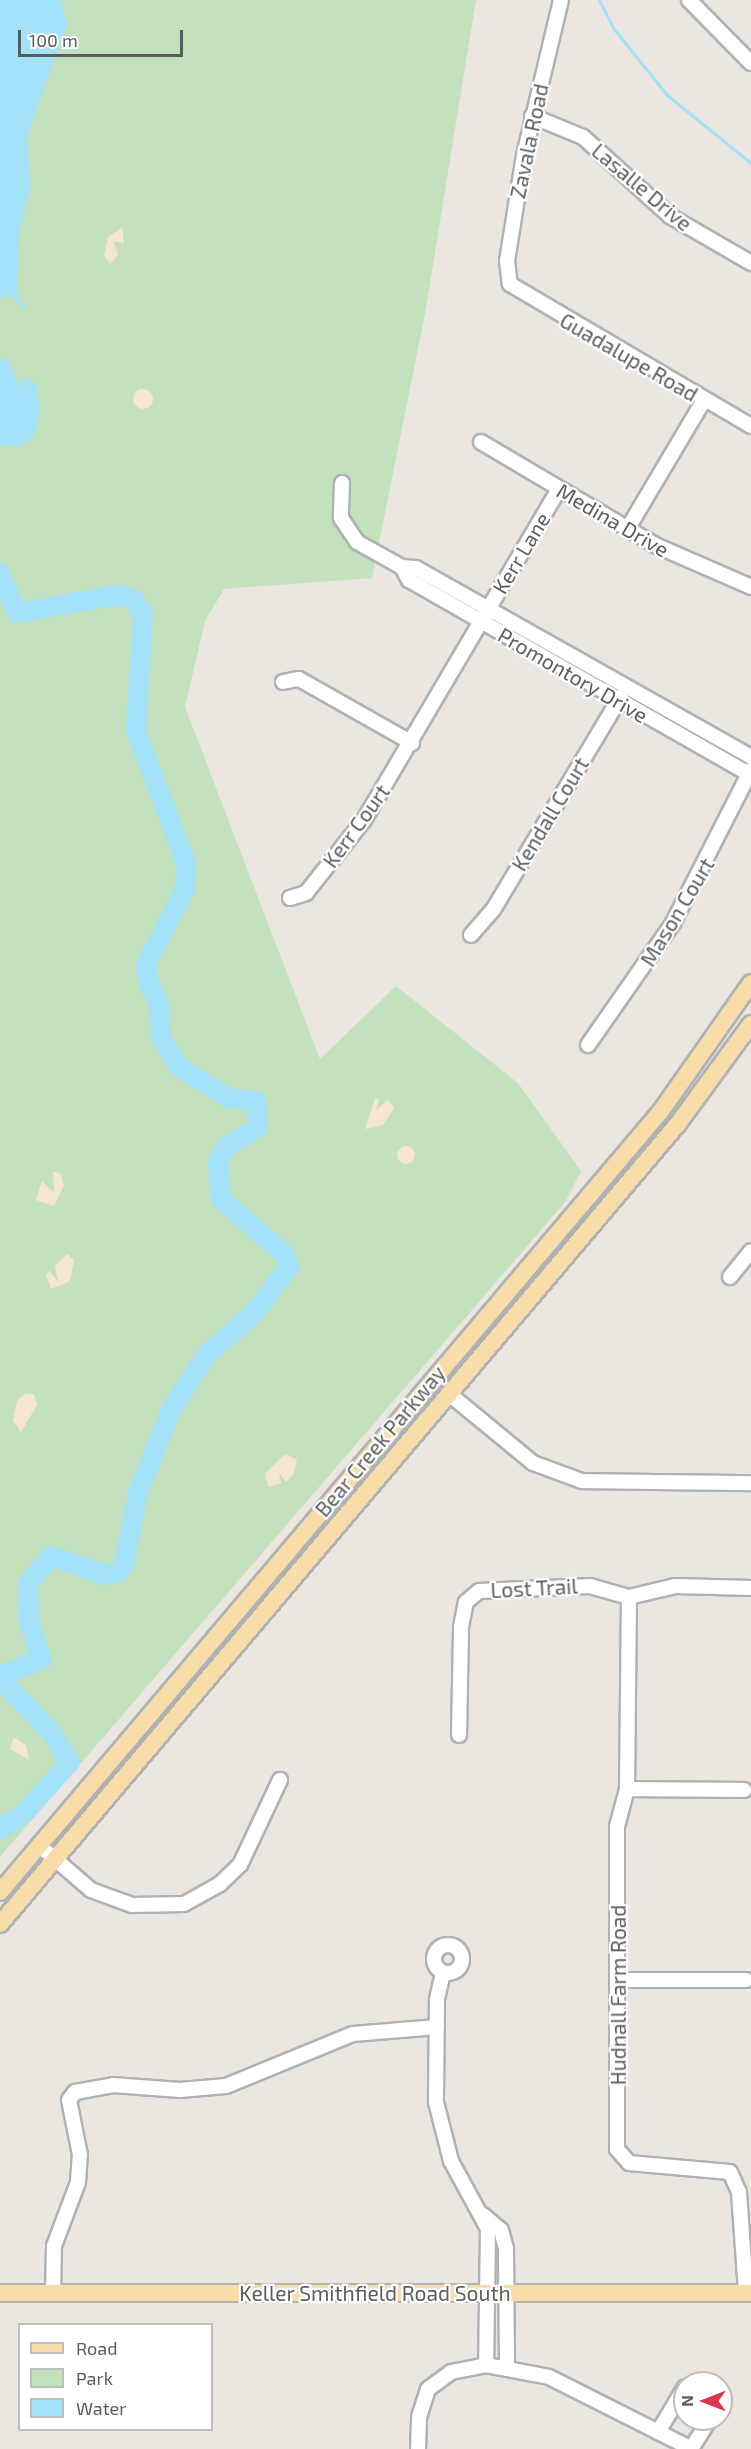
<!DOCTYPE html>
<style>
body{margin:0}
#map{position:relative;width:751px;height:2449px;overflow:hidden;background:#ebe6e0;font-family:"Exo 2",sans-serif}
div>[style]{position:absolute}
.green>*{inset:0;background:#c4e1be}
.sand>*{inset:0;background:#f6e6cf}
.round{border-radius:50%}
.water>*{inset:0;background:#a3e2f8}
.stream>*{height:3px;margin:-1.5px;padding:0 1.5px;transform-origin:1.5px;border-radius:1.5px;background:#a3e2f8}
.river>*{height:20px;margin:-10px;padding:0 10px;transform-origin:10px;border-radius:10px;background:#a3e2f8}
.roads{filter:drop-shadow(2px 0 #aeb2b5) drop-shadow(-2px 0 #aeb2b5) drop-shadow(0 2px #aeb2b5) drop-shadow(0 -2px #aeb2b5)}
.minor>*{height:14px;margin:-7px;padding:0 7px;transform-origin:7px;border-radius:7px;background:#fff}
.minor>.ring{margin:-7px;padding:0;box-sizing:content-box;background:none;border:14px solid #fff;border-radius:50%}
.major>*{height:16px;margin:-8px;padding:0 8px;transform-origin:8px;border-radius:8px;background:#f8dda8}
span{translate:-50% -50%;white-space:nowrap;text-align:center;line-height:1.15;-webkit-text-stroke:4.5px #fff;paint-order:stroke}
.street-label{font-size:21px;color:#595d60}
.legend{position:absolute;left:18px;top:2323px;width:195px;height:108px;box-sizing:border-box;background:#fff;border:2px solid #bdbebf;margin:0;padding:8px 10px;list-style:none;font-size:18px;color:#595d60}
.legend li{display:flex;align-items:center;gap:12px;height:30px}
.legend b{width:30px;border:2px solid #bdbebf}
.north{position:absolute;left:673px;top:2371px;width:60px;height:60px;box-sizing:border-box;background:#fff;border:2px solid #bdbebf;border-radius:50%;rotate:270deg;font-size:16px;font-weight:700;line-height:24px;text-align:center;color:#595d60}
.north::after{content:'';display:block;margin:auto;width:21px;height:27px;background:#db3647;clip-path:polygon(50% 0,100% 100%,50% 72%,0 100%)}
.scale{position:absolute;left:18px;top:30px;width:165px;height:27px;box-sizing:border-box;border:3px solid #595d60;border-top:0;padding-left:8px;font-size:18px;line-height:21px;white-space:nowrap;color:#595d60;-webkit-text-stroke:4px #fff;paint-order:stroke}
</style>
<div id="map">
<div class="green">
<i style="clip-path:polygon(0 0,476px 0,425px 314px,372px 578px,224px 589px,205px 621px,185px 707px,320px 1059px,396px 986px,518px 1083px,581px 1171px,566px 1201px,0 1857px)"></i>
</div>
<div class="sand">
<i style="clip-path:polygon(122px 228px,124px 243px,113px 241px,118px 254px,110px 264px,104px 255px,108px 237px)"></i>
<i class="round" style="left:133px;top:389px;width:20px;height:20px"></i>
<i style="clip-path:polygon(375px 1098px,379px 1100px,376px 1110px,388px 1100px,394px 1108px,383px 1125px,365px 1129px)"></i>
<i class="round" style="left:397px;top:1146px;width:18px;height:18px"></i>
<i style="clip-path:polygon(53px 1172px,60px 1173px,64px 1185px,54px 1206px,36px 1200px,42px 1181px,54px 1193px)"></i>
<i style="clip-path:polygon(67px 1254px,74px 1260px,70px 1281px,51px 1289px,46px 1274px,50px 1271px,58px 1282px,55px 1266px)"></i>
<i style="clip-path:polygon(25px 1394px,34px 1394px,37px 1405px,21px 1432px,13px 1421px,17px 1401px)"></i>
<i style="clip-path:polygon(285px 1454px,297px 1460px,293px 1475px,286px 1482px,279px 1473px,281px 1483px,269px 1487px,265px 1474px)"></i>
<i style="clip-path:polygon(14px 1737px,26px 1745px,29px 1760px,10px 1749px)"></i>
</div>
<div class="water">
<i style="clip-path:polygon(0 0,61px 0,67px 24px,27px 136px,31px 186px,19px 233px,17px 298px,26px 305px,22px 308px,8px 294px,0 300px)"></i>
<i style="clip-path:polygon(0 358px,8px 360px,20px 387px,25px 377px,37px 384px,40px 413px,34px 437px,19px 446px,0 445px)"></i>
</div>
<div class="stream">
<i style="left:599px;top:0;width:33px;rotate:63deg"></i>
<i style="left:614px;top:29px;width:85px;rotate:51.2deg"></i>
<i style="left:667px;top:95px;width:108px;rotate:39deg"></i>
</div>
<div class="river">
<i style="left:0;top:573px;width:43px;rotate:67deg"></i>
<i style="left:17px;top:613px;width:102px;rotate:-10.2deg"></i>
<i style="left:117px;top:595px;width:16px;rotate:14deg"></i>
<i style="left:133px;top:599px;width:17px;rotate:54deg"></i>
<i style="left:143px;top:613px;width:117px;rotate:93.4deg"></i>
<i style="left:136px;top:730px;width:143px;rotate:69.5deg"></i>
<i style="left:186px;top:864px;width:25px;rotate:92deg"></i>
<i style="left:185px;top:889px;width:85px;rotate:117.2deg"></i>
<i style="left:146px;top:965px;width:19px;rotate:81deg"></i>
<i style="left:149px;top:984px;width:19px;rotate:62deg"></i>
<i style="left:158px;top:1001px;width:37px;rotate:85deg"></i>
<i style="left:161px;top:1038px;width:34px;rotate:58deg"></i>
<i style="left:179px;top:1067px;width:58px;rotate:32.3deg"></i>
<i style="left:228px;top:1098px;width:28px;rotate:6deg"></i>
<i style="left:256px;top:1101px;width:26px;rotate:86deg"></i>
<i style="left:258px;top:1127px;width:39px;rotate:148deg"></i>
<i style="left:225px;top:1148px;width:15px;rotate:118deg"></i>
<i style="left:218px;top:1161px;width:38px;rotate:85deg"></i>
<i style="left:221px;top:1199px;width:86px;rotate:41.2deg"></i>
<i style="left:286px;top:1256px;width:11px;rotate:75deg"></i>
<i style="left:289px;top:1267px;width:59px;rotate:127.5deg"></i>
<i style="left:253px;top:1314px;width:60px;rotate:139.1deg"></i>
<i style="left:208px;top:1353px;width:66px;rotate:123.2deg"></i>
<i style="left:172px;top:1408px;width:92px;rotate:111.8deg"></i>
<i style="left:138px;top:1493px;width:73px;rotate:101deg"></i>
<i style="left:124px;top:1565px;width:11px;rotate:131deg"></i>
<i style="left:117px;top:1573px;width:12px;rotate:171deg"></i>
<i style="left:105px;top:1575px;width:57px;rotate:-160.6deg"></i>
<i style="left:51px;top:1556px;width:35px;rotate:130deg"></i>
<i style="left:28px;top:1583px;width:39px;rotate:89deg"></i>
<i style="left:29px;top:1622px;width:39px;rotate:71deg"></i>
<i style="left:42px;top:1659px;width:38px;rotate:158deg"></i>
<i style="left:7px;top:1673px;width:13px;rotate:90deg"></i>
<i style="left:7px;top:1686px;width:64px;rotate:46.3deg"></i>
<i style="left:51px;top:1732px;width:36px;rotate:58deg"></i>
<i style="left:70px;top:1762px;width:66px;rotate:131.9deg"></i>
<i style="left:26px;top:1811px;width:32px;rotate:144deg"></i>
</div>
<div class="roads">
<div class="minor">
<i style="left:561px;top:0;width:159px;rotate:103.4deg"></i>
<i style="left:524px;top:155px;width:107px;rotate:99.1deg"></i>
<i style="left:507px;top:261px;width:23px;rotate:83deg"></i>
<i style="left:510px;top:284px;width:280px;rotate:30.5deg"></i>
<i style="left:689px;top:0;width:88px;rotate:45.5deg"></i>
<i style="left:532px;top:116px;width:55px;rotate:22.4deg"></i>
<i style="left:583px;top:137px;width:118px;rotate:42.2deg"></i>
<i style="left:670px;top:216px;width:94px;rotate:30.1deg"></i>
<i style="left:481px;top:442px;width:202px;rotate:30.6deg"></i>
<i style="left:655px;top:545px;width:105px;rotate:23.6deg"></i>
<i style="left:342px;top:483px;width:35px;rotate:92deg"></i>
<i style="left:341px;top:518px;width:29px;rotate:56deg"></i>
<i style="left:357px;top:542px;width:51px;rotate:29.1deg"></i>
<i style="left:402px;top:567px;width:14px;rotate:4deg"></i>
<i style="left:416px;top:568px;width:385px;rotate:29.4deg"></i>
<i style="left:628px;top:528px;width:149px;rotate:-59.3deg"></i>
<i style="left:402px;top:567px;width:15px;rotate:62deg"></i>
<i style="left:409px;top:580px;width:394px;rotate:29.7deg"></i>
<i style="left:283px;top:682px;width:16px;rotate:-11deg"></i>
<i style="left:299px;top:679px;width:130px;rotate:29.5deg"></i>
<i style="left:290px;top:898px;width:17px;rotate:-17deg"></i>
<i style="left:306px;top:893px;width:93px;rotate:-51.5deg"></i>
<i style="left:364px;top:820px;width:384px;rotate:-59.5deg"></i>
<i style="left:471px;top:935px;width:33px;rotate:-49deg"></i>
<i style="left:493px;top:910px;width:249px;rotate:-59.1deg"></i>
<i style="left:588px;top:1045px;width:149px;rotate:-55.1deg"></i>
<i style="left:673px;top:923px;width:172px;rotate:-63deg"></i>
<i style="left:730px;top:1277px;width:33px;rotate:-51deg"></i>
<i style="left:448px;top:1393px;width:110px;rotate:39.5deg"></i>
<i style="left:533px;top:1463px;width:52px;rotate:20.2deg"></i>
<i style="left:582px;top:1481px;width:169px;rotate:0.7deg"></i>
<i style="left:629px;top:1597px;width:192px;rotate:90.6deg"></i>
<i style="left:627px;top:1789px;width:39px;rotate:105deg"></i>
<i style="left:617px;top:1827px;width:322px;rotate:90deg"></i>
<i style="left:617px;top:2149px;width:18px;rotate:49deg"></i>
<i style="left:629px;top:2163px;width:101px;rotate:5.1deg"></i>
<i style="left:730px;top:2172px;width:22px;rotate:66deg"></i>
<i style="left:739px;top:2192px;width:101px;rotate:86deg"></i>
<i style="left:459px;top:1735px;width:108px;rotate:-88.9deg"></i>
<i style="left:461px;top:1627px;width:25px;rotate:-79deg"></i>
<i style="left:466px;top:1602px;width:17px;rotate:-40deg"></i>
<i style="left:479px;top:1591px;width:111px;rotate:-2.6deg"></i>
<i style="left:590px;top:1586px;width:41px;rotate:15.8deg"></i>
<i style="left:629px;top:1597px;width:47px;rotate:-13.4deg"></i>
<i style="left:675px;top:1586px;width:76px;rotate:1.5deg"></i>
<i style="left:627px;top:1789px;width:117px;rotate:0.5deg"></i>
<i style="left:40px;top:1846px;width:67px;rotate:40.8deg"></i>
<i style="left:91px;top:1890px;width:44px;rotate:20.1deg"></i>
<i style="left:132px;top:1905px;width:52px;rotate:-1.1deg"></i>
<i style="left:184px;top:1904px;width:41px;rotate:-29.1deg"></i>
<i style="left:220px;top:1884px;width:28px;rotate:-44deg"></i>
<i style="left:240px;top:1865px;width:94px;rotate:-64.8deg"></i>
<i class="ring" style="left:434px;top:1945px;width:14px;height:14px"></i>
<i style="left:443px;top:1973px;width:28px;rotate:103deg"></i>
<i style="left:437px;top:2000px;width:102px;rotate:90.6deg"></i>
<i style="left:436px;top:2102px;width:61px;rotate:75.7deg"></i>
<i style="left:451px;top:2161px;width:77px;rotate:61.4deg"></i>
<i style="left:488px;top:2229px;width:136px;rotate:90.8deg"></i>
<i style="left:618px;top:1980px;width:128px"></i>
<i style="left:483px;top:2215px;width:23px;rotate:40deg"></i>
<i style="left:501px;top:2230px;width:20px;rotate:75deg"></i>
<i style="left:506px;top:2249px;width:116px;rotate:89.5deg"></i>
<i style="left:53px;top:2293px;width:47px;rotate:-88.8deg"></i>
<i style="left:54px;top:2246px;width:68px;rotate:-69.4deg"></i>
<i style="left:78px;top:2182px;width:27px;rotate:-86deg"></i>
<i style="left:80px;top:2155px;width:56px;rotate:-101.3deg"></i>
<i style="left:69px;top:2100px;width:10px;rotate:-53deg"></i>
<i style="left:75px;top:2092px;width:39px;rotate:-10deg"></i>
<i style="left:113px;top:2085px;width:67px;rotate:4.3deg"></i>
<i style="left:180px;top:2090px;width:46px;rotate:-5deg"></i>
<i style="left:226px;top:2086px;width:137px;rotate:-22.3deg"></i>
<i style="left:353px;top:2034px;width:84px;rotate:-4.8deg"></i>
<i style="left:658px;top:2432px;width:52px;rotate:-59deg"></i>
<i style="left:418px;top:2449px;width:32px;rotate:-88deg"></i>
<i style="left:419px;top:2417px;width:29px;rotate:-72deg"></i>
<i style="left:428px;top:2389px;width:29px;rotate:-36deg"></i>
<i style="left:451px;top:2372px;width:36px;rotate:-11deg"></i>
<i style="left:486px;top:2365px;width:64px;rotate:10.8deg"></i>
<i style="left:549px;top:2377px;width:160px;rotate:26.7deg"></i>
<i style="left:691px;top:2449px;width:36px;rotate:-58deg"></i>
</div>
<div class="major">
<i style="left:0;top:1892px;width:1023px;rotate:-49.76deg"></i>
<i style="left:661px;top:1111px;width:156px;rotate:-54.9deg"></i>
<i style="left:0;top:1924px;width:1047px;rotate:-49.73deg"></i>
<i style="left:677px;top:1125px;width:125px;rotate:-53.8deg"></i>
<i style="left:0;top:2293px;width:751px"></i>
</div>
</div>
<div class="street-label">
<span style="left:529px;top:141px;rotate:-78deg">Zavala Road</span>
<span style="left:642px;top:187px;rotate:40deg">Lasalle Drive</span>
<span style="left:629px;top:357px;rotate:30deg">Guadalupe Road</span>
<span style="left:613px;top:520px;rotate:30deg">Medina Drive</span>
<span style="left:521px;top:553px;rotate:-59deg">Kerr Lane</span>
<span style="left:573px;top:675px;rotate:30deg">Promontory Drive</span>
<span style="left:550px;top:814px;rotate:-59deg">Kendall Court</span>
<span style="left:356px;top:826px;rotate:-54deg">Kerr Court</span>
<span style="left:677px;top:912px;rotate:-59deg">Mason Court</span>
<span style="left:380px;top:1441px;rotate:-50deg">Bear Creek Parkway</span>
<span style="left:534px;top:1588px;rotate:-3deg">Lost Trail</span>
<span style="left:618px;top:1995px;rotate:-90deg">Hudnall Farm Road</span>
<span style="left:375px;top:2293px">Keller Smithfield Road South</span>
</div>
<ul class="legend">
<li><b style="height:8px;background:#f8dda8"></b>Road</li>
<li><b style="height:16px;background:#c4e1be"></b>Park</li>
<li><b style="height:16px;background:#a3e2f8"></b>Water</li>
</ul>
<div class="north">N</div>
<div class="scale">100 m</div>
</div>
